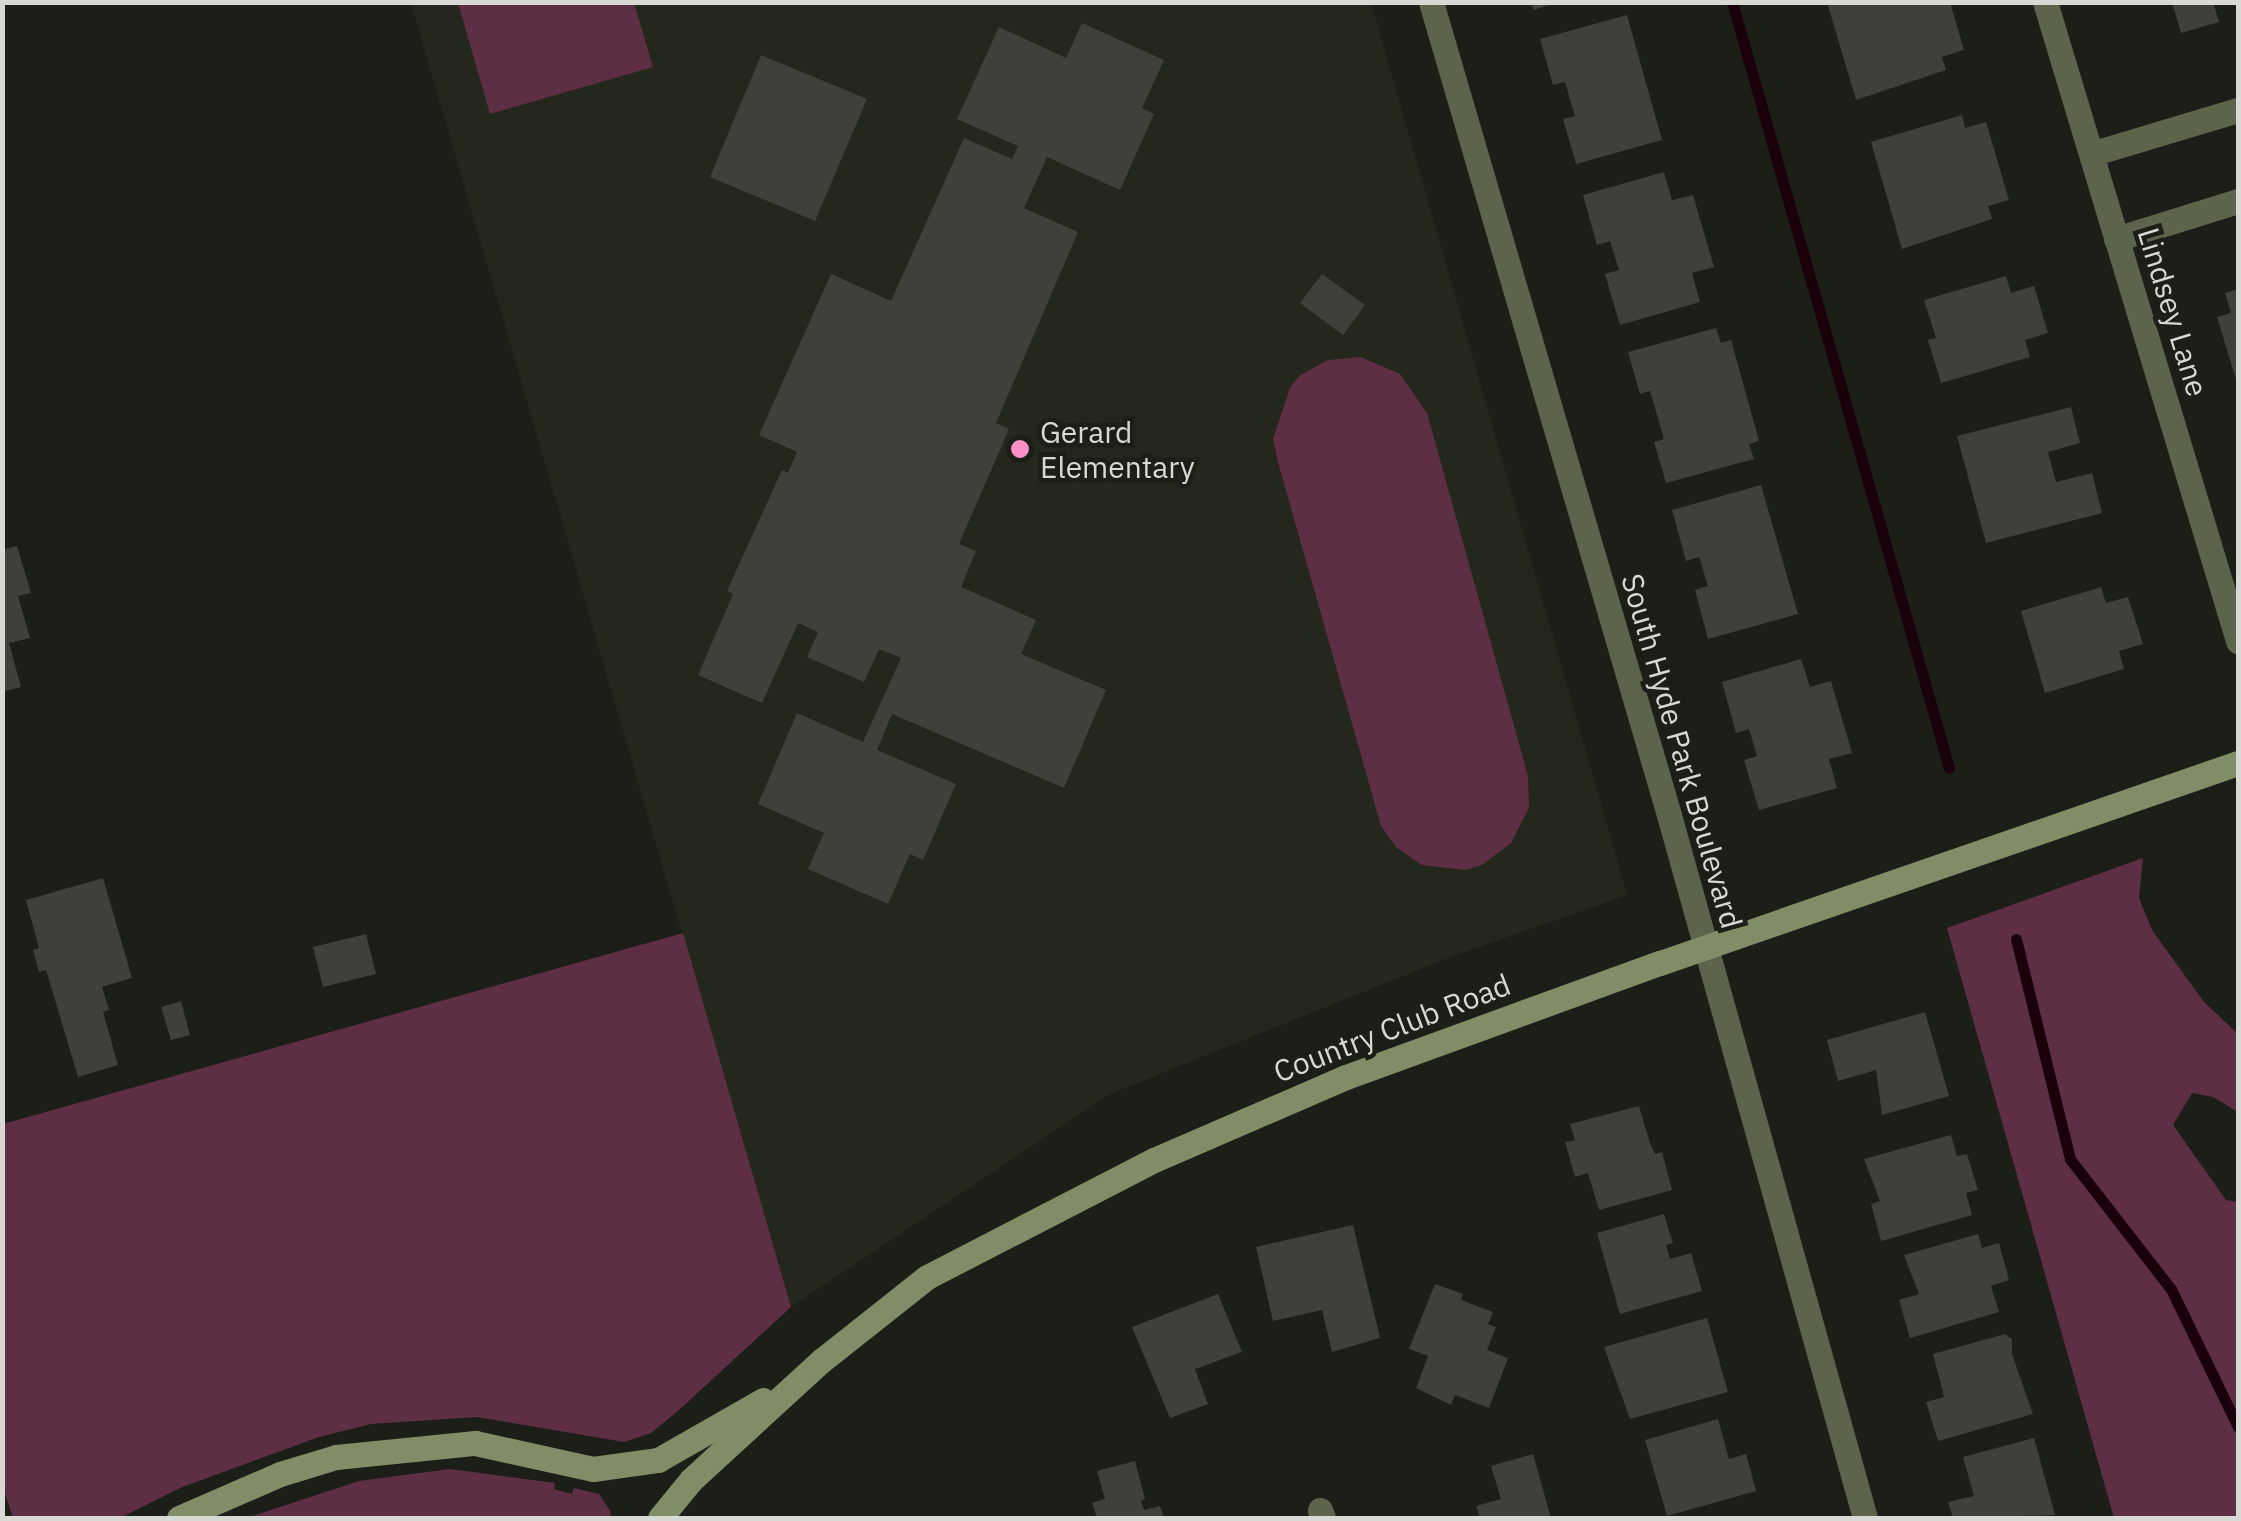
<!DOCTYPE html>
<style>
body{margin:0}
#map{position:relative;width:2241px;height:1521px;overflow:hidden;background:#1c1e18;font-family:"IBM Plex Sans",sans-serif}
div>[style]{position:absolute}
.built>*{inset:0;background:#24281c}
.green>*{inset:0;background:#5e2e45}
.stream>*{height:11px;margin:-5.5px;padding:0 5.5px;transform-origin:5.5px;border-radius:5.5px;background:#19000b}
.building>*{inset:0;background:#3e4039}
.minor>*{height:25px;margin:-12.5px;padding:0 12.5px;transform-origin:12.5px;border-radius:12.5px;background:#5c644c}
.secondary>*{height:25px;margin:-12.5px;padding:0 12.5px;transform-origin:12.5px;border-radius:12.5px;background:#808d66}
.dots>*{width:28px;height:28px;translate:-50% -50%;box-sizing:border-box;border:5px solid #1c1e18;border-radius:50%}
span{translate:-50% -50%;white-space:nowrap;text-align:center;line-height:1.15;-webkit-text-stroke:9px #1c1e18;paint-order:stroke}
.street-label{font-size:30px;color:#d8d9d5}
.poi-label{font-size:30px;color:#d8d9d5}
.left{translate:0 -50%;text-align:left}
.frame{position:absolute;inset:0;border:5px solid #d8d9d5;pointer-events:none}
</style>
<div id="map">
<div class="built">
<i style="clip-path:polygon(411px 3px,1371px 3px,1627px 895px,1448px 958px,1110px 1094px,791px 1307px)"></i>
</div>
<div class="green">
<i style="clip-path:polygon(458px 3px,634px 3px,653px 67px,490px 114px)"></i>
<i style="clip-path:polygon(1361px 357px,1400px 374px,1427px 413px,1528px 776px,1529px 808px,1511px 843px,1482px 865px,1465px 870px,1422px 865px,1397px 848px,1381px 826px,1278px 462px,1273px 439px,1290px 388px,1299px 376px,1328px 360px)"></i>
<i style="clip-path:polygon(2143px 858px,2139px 898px,2152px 930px,2204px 1002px,2238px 1034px,2238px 1112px,2213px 1097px,2192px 1093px,2173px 1125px,2226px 1200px,2238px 1202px,2238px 1518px,2114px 1518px,1947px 928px)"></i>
<i style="clip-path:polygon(683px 933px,791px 1307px,678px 1411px,651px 1433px,624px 1442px,477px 1417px,371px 1424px,319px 1437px,180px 1488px,120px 1518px,13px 1518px,2px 1484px,3px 1124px)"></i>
<i style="clip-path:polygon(450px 1469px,555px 1483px,554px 1489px,572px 1494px,574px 1488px,599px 1494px,611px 1512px,609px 1518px,246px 1518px,359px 1481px)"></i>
</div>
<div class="stream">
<i style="left:1732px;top:2px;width:796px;rotate:74.18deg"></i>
<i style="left:2016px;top:939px;width:227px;rotate:76.2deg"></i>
<i style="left:2070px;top:1159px;width:165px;rotate:52.2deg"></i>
<i style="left:2171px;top:1289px;width:153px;rotate:64.1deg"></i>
</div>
<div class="building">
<i style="clip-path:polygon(1531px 2px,1555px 2px,1555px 3px,1534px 10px)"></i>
<i style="clip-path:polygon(1827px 2px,1950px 2px,1964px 50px,1942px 57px,1946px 70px,1856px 100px)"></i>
<i style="clip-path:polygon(2172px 2px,2213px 2px,2219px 22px,2181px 33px)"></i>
<i style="clip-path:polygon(1627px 15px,1662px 140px,1576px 164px,1563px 119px,1575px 116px,1565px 82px,1553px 85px,1540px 39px)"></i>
<i style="clip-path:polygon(1082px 23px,1164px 60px,1142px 108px,1154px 114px,1120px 190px,1047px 157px,1024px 208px,1078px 232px,996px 423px,1009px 429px,959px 544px,976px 551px,961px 587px,1036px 620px,1021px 654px,1106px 690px,1064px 788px,892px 714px,877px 750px,956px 784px,923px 860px,910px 854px,888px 904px,808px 869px,824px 833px,758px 804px,797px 713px,863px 742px,901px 658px,879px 649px,864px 682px,807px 657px,818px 632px,798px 623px,762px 703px,698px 675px,733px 594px,727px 591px,782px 470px,788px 473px,797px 452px,759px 435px,831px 274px,891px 301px,964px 138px,1012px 159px,1018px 146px,957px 119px,999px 27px,1066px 58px)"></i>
<i style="clip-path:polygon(761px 55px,867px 99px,815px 221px,710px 177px)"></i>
<i style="clip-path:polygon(1962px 115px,1965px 128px,1986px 122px,2009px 200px,1988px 206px,1992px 219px,1902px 249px,1871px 142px)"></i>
<i style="clip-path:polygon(1664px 172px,1672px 200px,1693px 195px,1714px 267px,1692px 273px,1700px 302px,1620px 325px,1605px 274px,1619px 270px,1610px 241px,1597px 245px,1583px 195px)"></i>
<i style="clip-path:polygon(1322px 274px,1365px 305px,1343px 335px,1300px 303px)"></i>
<i style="clip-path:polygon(2006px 276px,2011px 293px,2034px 286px,2048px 333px,2025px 340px,2030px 357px,1941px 383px,1928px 340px,1936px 338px,1924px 300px)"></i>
<i style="clip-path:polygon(2238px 289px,2238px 386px,2217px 317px,2231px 313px,2225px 293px)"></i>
<i style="clip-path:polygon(1716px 328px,1721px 343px,1731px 340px,1759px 441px,1749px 444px,1754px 459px,1666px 483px,1654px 442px,1664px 439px,1650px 391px,1640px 394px,1628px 352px)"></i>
<i style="clip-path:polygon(2071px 407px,2080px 443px,2048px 452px,2056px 482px,2092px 473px,2102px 513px,1986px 543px,1957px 436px)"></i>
<i style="clip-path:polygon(1761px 485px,1798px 614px,1708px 639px,1695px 590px,1708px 586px,1699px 557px,1686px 561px,1672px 510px)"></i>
<i style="clip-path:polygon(17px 546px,31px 593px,18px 596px,30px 638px,9px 643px,21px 687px,2px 692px,2px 550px)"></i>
<i style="clip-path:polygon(2101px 587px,2106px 603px,2128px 597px,2143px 644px,2119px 651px,2124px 669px,2045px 693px,2021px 611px)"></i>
<i style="clip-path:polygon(1801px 659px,1810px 687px,1831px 681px,1852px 753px,1829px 759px,1837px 788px,1759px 810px,1744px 760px,1757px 756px,1749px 729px,1736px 733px,1722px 682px)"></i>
<i style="clip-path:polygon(103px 878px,132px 978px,102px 987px,109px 1010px,103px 1012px,118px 1065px,78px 1077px,46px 970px,39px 972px,33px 950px,39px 948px,26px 900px)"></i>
<i style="clip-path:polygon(366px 934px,376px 974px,323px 987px,313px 947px)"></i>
<i style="clip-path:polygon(181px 1001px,190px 1035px,171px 1040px,161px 1007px)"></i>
<i style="clip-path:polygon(1925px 1012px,1949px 1096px,1882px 1115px,1876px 1070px,1838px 1081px,1827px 1040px)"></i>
<i style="clip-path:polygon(1639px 1106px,1650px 1143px,1655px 1154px,1662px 1152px,1672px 1190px,1599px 1210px,1588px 1173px,1575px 1177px,1565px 1142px,1575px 1140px,1570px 1124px)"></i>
<i style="clip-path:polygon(1951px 1135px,1957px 1156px,1967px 1154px,1978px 1190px,1966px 1193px,1972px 1215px,1881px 1241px,1871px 1204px,1880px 1201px,1864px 1159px)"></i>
<i style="clip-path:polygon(1664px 1214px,1673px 1243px,1666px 1245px,1670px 1259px,1691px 1253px,1702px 1291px,1620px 1314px,1597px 1233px)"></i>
<i style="clip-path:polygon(1353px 1225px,1380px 1338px,1332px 1352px,1322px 1310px,1273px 1321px,1256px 1247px)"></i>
<i style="clip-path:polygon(1978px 1234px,1982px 1248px,1999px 1243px,2009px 1280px,1991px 1286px,1999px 1312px,1910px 1338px,1899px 1300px,1919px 1294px,1904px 1255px)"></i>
<i style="clip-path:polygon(1435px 1284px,1463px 1294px,1461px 1300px,1493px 1312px,1488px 1324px,1496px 1327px,1487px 1350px,1508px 1358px,1489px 1408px,1455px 1395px,1451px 1405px,1416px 1388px,1428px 1356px,1409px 1349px)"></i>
<i style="clip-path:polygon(1218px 1294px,1242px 1352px,1195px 1369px,1208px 1404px,1170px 1418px,1132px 1327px)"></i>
<i style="clip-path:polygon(1707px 1318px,1728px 1392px,1630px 1419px,1604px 1347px)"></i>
<i style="clip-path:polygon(2005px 1334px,2012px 1339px,2012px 1354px,2033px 1414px,1938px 1441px,1926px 1402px,1944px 1397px,1933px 1354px)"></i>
<i style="clip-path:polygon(1718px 1419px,1729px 1459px,1746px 1454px,1756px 1491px,1667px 1516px,1645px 1440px)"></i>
<i style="clip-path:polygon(2034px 1438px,2055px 1515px,1953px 1518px,1948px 1502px,1974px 1496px,1963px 1457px)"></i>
<i style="clip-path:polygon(1533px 1454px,1551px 1518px,1480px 1518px,1476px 1506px,1501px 1499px,1491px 1466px)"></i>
<i style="clip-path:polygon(1135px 1461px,1145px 1499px,1141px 1501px,1144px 1510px,1160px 1506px,1164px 1518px,1097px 1518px,1092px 1503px,1105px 1499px,1097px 1471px)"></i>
</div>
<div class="minor">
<i style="left:1431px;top:2px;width:847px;rotate:73.68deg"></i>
<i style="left:1669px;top:815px;width:730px;rotate:74.42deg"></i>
<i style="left:2045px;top:2px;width:668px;rotate:73.19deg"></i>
<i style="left:2091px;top:154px;width:153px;rotate:-16.7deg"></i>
<i style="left:2116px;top:239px;width:128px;rotate:-17.3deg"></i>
<i style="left:1320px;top:1510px;width:9px;rotate:69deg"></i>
</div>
<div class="secondary">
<i style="left:179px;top:1518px;width:110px;rotate:-23.5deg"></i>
<i style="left:280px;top:1474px;width:59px;rotate:-16.9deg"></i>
<i style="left:336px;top:1457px;width:140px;rotate:-5.8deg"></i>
<i style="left:475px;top:1443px;width:121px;rotate:12.4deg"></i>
<i style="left:593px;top:1469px;width:66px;rotate:-7.9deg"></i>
<i style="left:658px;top:1460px;width:121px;rotate:-29.7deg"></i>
<i style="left:660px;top:1518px;width:49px;rotate:-50.8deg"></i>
<i style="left:691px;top:1480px;width:176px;rotate:-42.5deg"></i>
<i style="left:821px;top:1361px;width:135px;rotate:-38.4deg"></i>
<i style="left:927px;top:1277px;width:255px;rotate:-27.3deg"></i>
<i style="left:1154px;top:1160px;width:209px;rotate:-23.4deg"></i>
<i style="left:1346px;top:1077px;width:334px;rotate:-20deg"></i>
<i style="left:1660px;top:963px;width:612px;rotate:-19.09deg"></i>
</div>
<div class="dots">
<i style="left:1020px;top:449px;background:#fc8fc3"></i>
</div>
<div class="street-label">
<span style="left:2173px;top:312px;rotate:73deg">Lindsey Lane</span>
<span style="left:1682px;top:751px;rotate:74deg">South Hyde Park Boulevard</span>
<span style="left:1392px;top:1028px;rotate:-21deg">Country Club Road</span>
</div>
<div class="poi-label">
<span class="left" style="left:1040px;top:449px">Gerard<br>Elementary</span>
</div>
<div class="frame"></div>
</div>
